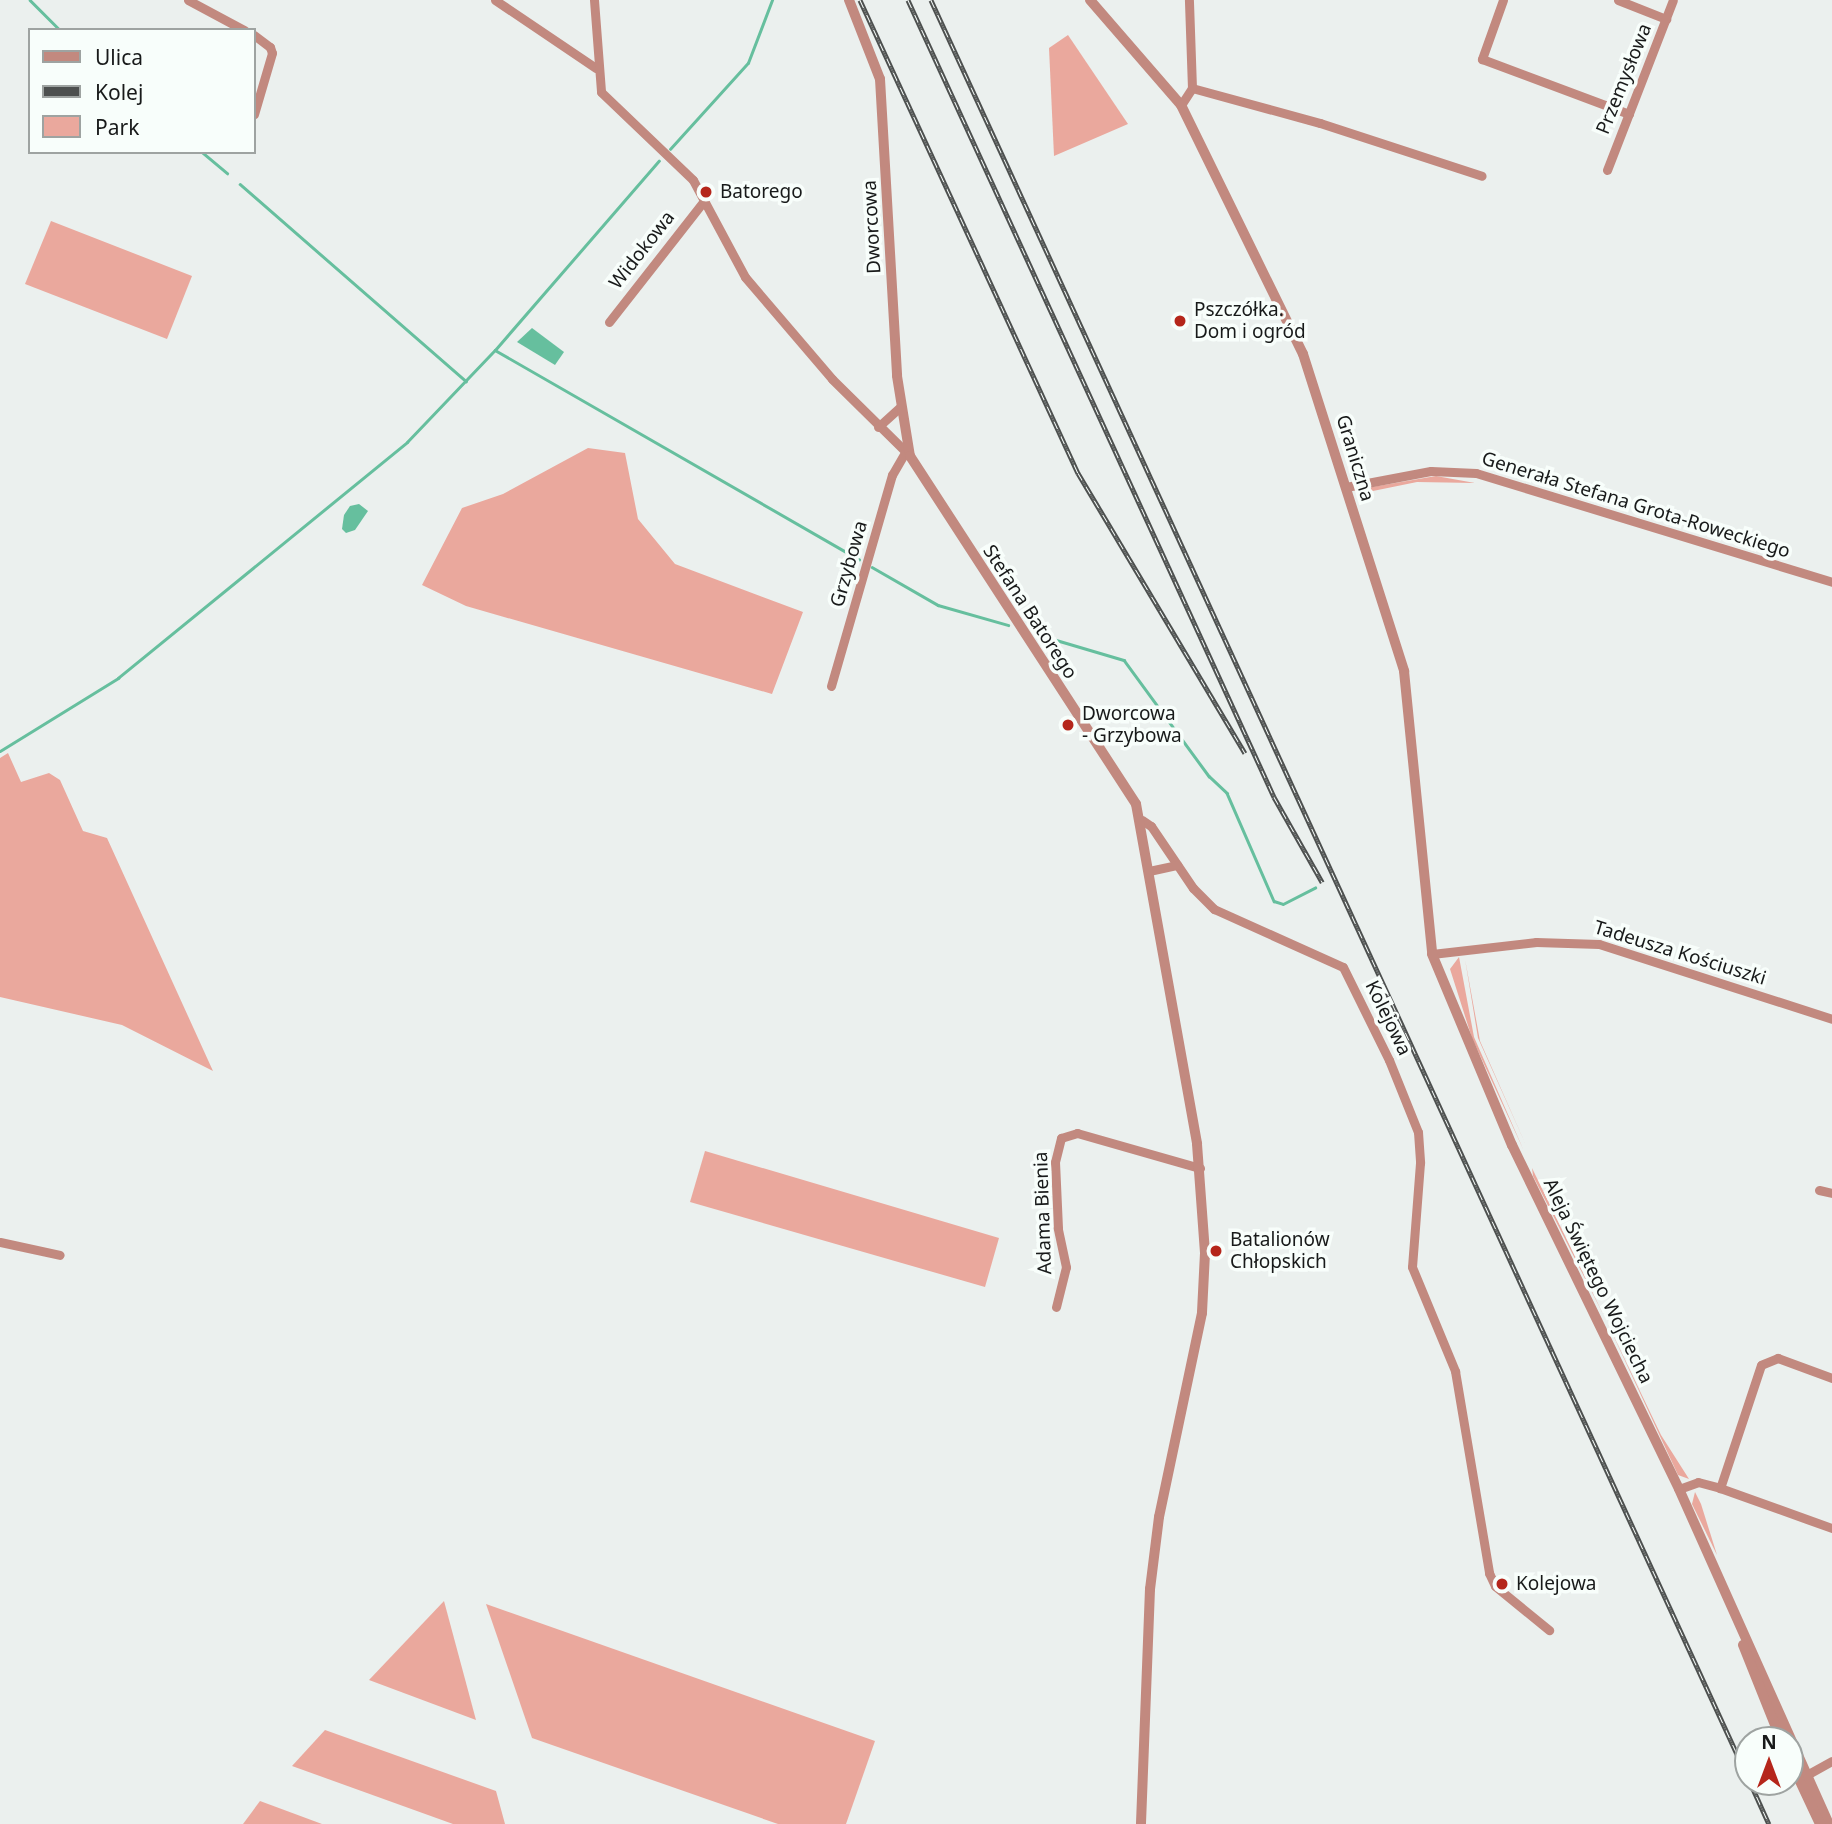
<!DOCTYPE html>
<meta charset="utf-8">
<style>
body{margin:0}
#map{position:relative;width:1832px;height:1824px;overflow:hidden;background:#ebf0ee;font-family:"Noto Sans",sans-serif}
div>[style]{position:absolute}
.green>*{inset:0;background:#eaa89d}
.water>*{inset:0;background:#66bf9e}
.stream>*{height:2.5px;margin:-1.25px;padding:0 1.25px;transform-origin:1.25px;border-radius:1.25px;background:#66bf9e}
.minor>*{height:9px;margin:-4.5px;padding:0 4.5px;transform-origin:4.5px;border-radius:4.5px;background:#c2897f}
.tertiary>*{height:10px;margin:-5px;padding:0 5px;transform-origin:5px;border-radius:5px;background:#c2897f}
.rail>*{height:5px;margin-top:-2.5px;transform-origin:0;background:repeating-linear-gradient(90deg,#f8fefb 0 8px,#4d504f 0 16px);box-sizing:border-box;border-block:2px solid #4d504f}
.dots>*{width:19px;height:19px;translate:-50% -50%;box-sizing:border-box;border:4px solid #f8fefb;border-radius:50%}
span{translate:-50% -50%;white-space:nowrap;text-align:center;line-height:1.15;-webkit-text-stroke:7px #f8fefb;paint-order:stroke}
.street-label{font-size:19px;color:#181a1a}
.poi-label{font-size:19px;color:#181a1a}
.left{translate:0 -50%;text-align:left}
.legend{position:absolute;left:28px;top:28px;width:228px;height:126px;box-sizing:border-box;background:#f8fefb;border:2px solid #9ea3a1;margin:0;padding:9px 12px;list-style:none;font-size:21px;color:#181a1a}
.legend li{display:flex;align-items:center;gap:14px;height:35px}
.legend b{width:35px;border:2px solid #9ea3a1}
.north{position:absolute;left:1734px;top:1726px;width:70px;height:70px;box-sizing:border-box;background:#f8fefb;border:2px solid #9ea3a1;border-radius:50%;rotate:0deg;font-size:19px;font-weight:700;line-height:28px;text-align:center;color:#181a1a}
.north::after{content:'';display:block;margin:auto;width:24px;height:32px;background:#b5261b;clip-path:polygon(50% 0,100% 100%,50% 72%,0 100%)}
</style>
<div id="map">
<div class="green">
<i style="clip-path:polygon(1068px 35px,1128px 124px,1054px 156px,1049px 48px)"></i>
<i style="clip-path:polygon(51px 221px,192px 276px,167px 339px,25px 284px)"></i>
<i style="clip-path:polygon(588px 448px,625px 453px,638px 519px,675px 564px,803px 612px,772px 694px,466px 606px,422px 585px,462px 508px,503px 494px)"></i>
<i style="clip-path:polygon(1436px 476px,1475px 483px,1417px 482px,1368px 492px,1372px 487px)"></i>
<i style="clip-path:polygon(8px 753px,21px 782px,49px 773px,60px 780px,83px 831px,107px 838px,213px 1071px,122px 1025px,0 997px,0 758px)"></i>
<i style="clip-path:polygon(1459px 957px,1474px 1037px,1524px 1151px,1472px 1038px,1450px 969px)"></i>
<i style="clip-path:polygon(1465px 959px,1480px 1041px,1529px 1152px,1478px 1038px)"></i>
<i style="clip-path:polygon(705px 1151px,999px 1238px,985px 1287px,690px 1202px)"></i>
<i style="clip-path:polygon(1532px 1168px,1604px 1316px,1533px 1176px)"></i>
<i style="clip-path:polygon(1607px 1322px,1661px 1435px,1689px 1479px,1678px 1475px)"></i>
<i style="clip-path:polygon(1695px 1492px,1701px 1504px,1717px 1555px,1692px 1504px)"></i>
<i style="clip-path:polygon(444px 1601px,476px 1720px,369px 1680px)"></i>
<i style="clip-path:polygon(486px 1604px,875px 1741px,846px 1824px,778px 1824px,532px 1738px)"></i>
<i style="clip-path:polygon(325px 1730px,496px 1791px,505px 1824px,453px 1824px,292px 1766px)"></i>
<i style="clip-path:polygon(260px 1801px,322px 1824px,243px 1824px)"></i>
</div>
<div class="water">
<i style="clip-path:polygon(532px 328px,564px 352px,555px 365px,517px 342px)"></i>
<i style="clip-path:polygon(359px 504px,368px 511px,355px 530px,346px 533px,342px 529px,344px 515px,350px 506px)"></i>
</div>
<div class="stream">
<i style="left:30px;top:0;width:42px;rotate:45deg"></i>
<i style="left:670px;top:149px;width:116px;rotate:-47.8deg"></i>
<i style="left:748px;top:63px;width:67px;rotate:-69.1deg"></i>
<i style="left:202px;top:152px;width:33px;rotate:40deg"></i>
<i style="left:240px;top:184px;width:300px;rotate:41.1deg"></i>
<i style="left:495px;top:350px;width:250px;rotate:-49.1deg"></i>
<i style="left:872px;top:567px;width:76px;rotate:29.9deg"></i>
<i style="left:938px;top:605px;width:73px;rotate:15.9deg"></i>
<i style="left:1036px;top:634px;width:92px;rotate:16.5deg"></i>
<i style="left:1124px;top:660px;width:144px;rotate:53.8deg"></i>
<i style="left:1209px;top:776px;width:25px;rotate:43deg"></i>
<i style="left:1227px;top:793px;width:118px;rotate:66.5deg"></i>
<i style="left:1274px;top:901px;width:9px;rotate:18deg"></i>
<i style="left:1283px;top:904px;width:36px;rotate:-27deg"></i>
<i style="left:0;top:751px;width:139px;rotate:-31.7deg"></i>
<i style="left:118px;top:678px;width:373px;rotate:-39.2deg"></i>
<i style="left:407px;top:442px;width:127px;rotate:-46.3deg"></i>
<i style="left:495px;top:350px;width:420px;rotate:29.9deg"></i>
</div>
<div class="minor">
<i style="left:188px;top:0;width:64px;rotate:28.2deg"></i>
<i style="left:495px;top:0;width:122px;rotate:34deg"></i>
<i style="left:594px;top:0;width:92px;rotate:85.6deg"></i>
<i style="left:601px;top:92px;width:127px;rotate:43.7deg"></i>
<i style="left:693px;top:180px;width:110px;rotate:61.8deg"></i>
<i style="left:745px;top:277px;width:134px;rotate:49.5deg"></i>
<i style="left:832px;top:379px;width:110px;rotate:44.6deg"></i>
<i style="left:1503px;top:0;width:63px;rotate:109.6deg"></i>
<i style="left:1482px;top:59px;width:157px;rotate:20.5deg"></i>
<i style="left:1618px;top:0;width:52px;rotate:21.6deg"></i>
<i style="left:254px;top:35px;width:20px;rotate:37deg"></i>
<i style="left:270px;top:47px;width:6px;rotate:72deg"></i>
<i style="left:272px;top:53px;width:64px;rotate:106.4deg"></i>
<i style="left:1192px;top:88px;width:133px;rotate:15.3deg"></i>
<i style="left:1320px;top:123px;width:170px;rotate:18.1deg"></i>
<i style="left:1181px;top:105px;width:20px;rotate:-57deg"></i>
<i style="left:1192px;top:88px;width:88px;rotate:-92deg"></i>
<i style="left:1607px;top:170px;width:182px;rotate:-68.8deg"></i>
<i style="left:609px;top:322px;width:154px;rotate:-51.9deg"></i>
<i style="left:878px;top:427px;width:30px;rotate:-42deg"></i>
<i style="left:1346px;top:487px;width:86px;rotate:-10.7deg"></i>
<i style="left:1431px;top:471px;width:45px;rotate:2.5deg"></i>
<i style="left:1476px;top:473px;width:372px;rotate:17deg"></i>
<i style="left:831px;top:686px;width:220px;rotate:-73.9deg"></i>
<i style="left:892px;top:475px;width:24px;rotate:-60deg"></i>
<i style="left:1142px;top:820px;width:11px;rotate:34deg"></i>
<i style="left:1151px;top:826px;width:75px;rotate:55.9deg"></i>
<i style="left:1193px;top:888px;width:30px;rotate:45deg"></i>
<i style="left:1214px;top:909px;width:141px;rotate:24.2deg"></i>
<i style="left:1343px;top:967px;width:104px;rotate:63.7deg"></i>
<i style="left:1389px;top:1060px;width:78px;rotate:68.1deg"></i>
<i style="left:1418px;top:1132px;width:31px;rotate:86deg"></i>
<i style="left:1420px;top:1163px;width:104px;rotate:94.4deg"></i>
<i style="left:1412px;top:1267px;width:113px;rotate:67.5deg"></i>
<i style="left:1455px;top:1371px;width:205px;rotate:80.4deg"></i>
<i style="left:1489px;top:1573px;width:14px;rotate:65deg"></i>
<i style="left:1495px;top:1586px;width:70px;rotate:39.2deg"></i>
<i style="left:1149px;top:871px;width:29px;rotate:-12deg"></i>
<i style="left:1432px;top:954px;width:105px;rotate:-6.6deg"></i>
<i style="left:1536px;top:942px;width:63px;rotate:1.8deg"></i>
<i style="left:1599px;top:944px;width:245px;rotate:17.8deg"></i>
<i style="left:1819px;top:1190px;width:13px;rotate:13deg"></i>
<i style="left:0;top:1242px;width:61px;rotate:12.2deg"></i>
<i style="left:1056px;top:1307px;width:41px;rotate:-76deg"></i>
<i style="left:1066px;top:1267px;width:40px;rotate:-102deg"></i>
<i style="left:1058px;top:1228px;width:66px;rotate:-92.6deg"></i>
<i style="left:1055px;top:1162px;width:25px;rotate:-76deg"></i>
<i style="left:1061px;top:1138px;width:17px;rotate:-17deg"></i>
<i style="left:1077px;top:1133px;width:128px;rotate:15.9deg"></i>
<i style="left:1832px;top:1378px;width:58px;rotate:-159.7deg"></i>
<i style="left:1778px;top:1358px;width:18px;rotate:158deg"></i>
<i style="left:1761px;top:1365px;width:130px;rotate:108.4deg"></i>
<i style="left:1720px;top:1488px;width:119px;rotate:19.7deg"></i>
<i style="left:1679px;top:1489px;width:20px;rotate:-20deg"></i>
<i style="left:1698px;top:1482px;width:23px;rotate:15deg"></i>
<i style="left:1803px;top:1777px;width:33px;rotate:-29deg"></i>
</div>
<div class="tertiary">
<i style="left:849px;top:0;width:85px;rotate:68.6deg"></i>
<i style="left:880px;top:79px;width:297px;rotate:86.7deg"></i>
<i style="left:897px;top:376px;width:81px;rotate:80.8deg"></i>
<i style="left:910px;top:456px;width:415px;rotate:57deg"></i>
<i style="left:1136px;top:804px;width:345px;rotate:79.8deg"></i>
<i style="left:1197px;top:1144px;width:109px;rotate:85.8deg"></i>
<i style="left:1205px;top:1253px;width:60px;rotate:92.9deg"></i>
<i style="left:1202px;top:1313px;width:208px;rotate:101.9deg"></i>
<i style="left:1159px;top:1517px;width:73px;rotate:97.1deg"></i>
<i style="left:1150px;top:1589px;width:235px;rotate:92.2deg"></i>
<i style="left:1090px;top:0;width:139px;rotate:49.1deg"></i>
<i style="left:1181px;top:105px;width:277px;rotate:63.9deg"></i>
<i style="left:1303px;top:354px;width:333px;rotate:72.3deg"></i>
<i style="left:1404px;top:671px;width:284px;rotate:84.3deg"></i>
<i style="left:1432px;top:954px;width:207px;rotate:67.3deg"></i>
<i style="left:1512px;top:1145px;width:382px;rotate:64.1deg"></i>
<i style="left:1679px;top:1489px;width:367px;rotate:65.9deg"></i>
<i style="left:1743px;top:1645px;width:102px;rotate:68.2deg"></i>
<i style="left:1790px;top:1760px;width:71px;rotate:64.9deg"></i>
</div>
<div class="rail">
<i style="left:860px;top:0;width:521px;rotate:65.26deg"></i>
<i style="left:1078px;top:473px;width:326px;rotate:59.2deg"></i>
<i style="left:908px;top:0;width:877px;rotate:65.33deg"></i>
<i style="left:1274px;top:797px;width:98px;rotate:60.5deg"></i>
<i style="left:931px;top:0;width:1957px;rotate:65.32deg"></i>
<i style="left:1750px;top:1782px;width:46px;rotate:65.7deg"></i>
</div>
<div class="dots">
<i style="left:706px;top:192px;background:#b5261b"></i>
<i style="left:1180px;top:321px;background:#b5261b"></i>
<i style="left:1068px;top:725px;background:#b5261b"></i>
<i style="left:1216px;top:1251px;background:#b5261b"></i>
<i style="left:1502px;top:1584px;background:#b5261b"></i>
</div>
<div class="street-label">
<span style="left:1624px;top:79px;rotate:-68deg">Przemysłowa</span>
<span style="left:872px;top:227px;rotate:-93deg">Dworcowa</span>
<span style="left:642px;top:250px;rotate:-52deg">Widokowa</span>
<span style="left:1355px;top:458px;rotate:73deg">Graniczna</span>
<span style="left:1636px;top:505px;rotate:17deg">Generała Stefana Grota-Roweckiego</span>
<span style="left:849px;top:564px;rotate:-74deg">Grzybowa</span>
<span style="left:1030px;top:612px;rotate:57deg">Stefana Batorego</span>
<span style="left:1680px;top:953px;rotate:17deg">Tadeusza Kościuszki</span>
<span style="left:1388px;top:1018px;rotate:64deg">Kolejowa</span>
<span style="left:1043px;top:1213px;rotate:-92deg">Adama Bienia</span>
<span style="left:1598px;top:1281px;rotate:64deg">Aleja Świętego Wojciecha</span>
</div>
<div class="poi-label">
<span class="left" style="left:720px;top:192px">Batorego</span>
<span class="left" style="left:1194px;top:321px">Pszczółka.<br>Dom i ogród</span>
<span class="left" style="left:1082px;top:725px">Dworcowa<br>- Grzybowa</span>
<span class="left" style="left:1230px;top:1251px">Batalionów<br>Chłopskich</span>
<span class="left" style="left:1516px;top:1584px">Kolejowa</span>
</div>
<ul class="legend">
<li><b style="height:9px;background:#c2897f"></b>Ulica</li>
<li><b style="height:9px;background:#4d504f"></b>Kolej</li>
<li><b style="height:19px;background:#eaa89d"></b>Park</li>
</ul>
<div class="north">N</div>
</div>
